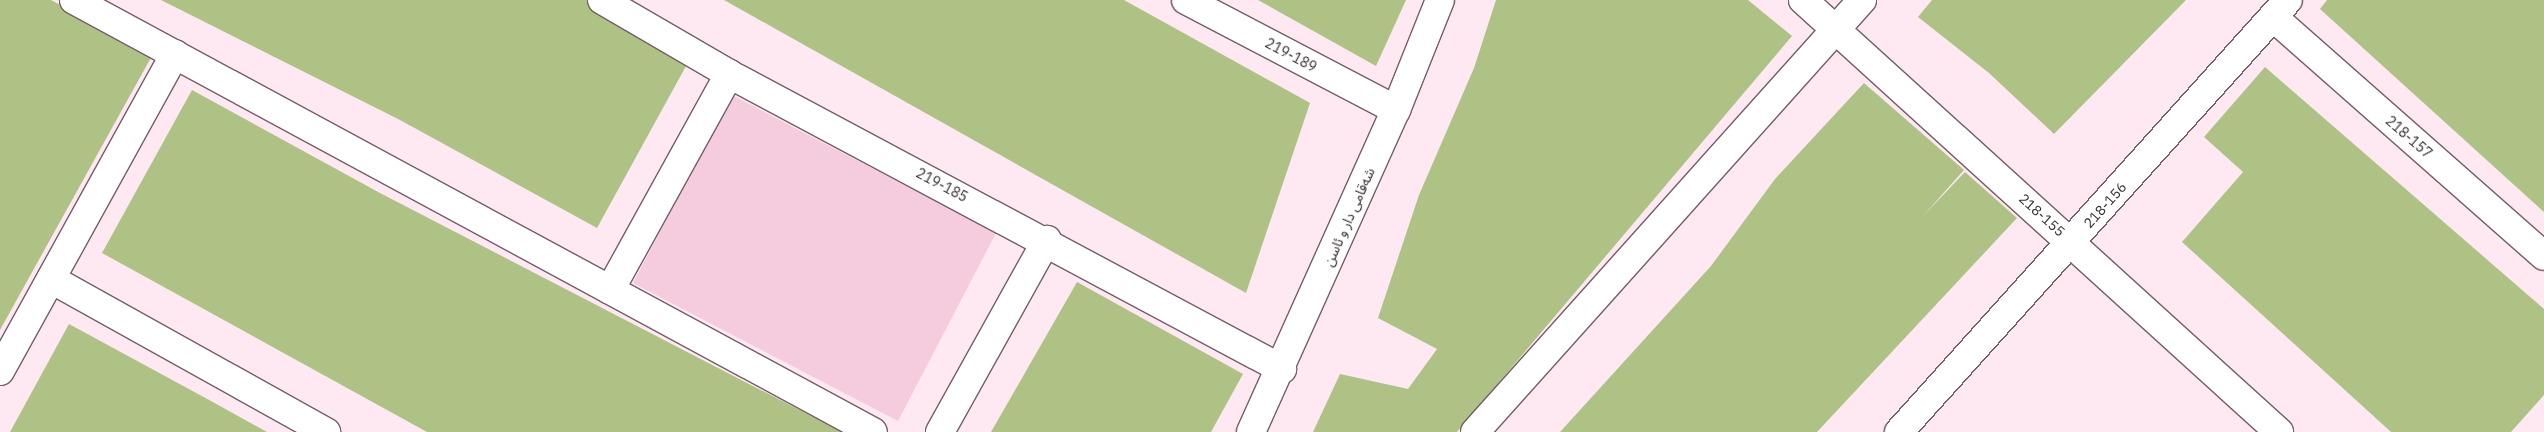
<!DOCTYPE html>
<meta charset="utf-8">
<style>
body{margin:0}
#map{position:relative;width:2544px;height:432px;overflow:hidden;background:#fee8f1;font-family:"IBM Plex Sans","Noto Sans Arabic",sans-serif}
div>[style]{position:absolute}
.green>*{inset:0;background:#f4ccde}
.building>*{inset:0;background:#afc286}
.roads{filter:drop-shadow(1px 0 #755e68) drop-shadow(-1px 0 #755e68) drop-shadow(0 1px #755e68) drop-shadow(0 -1px #755e68)}
.minor>*{height:28px;margin:-14px;padding:0 14px;transform-origin:14px;border-radius:14px;background:#fff}
.tertiary>*{height:28px;margin:-14px;padding:0 14px;transform-origin:14px;border-radius:14px;background:#fff}
span{translate:-50% -50%;white-space:nowrap;text-align:center;line-height:1.15;-webkit-text-stroke:4px #fff;paint-order:stroke}
.street-label{font-size:14px;color:#372d32}
</style>
<div id="map">
<div class="green">
<i style="clip-path:polygon(732px 95px,996px 233px,898px 421px,633px 283px)"></i>
</div>
<div class="building">
<i style="clip-path:polygon(0 0,51px 0,153px 54px,0 330px)"></i>
<i style="clip-path:polygon(161px 0,590px 0,691px 57px,597px 228px,400px 120px)"></i>
<i style="clip-path:polygon(724px 0,1124px 0,1310px 103px,1246px 293px)"></i>
<i style="clip-path:polygon(1258px 0,1406px 0,1376px 66px)"></i>
<i style="clip-path:polygon(1496px 0,1748px 0,1792px 36px,1457px 432px,1313px 432px,1340px 374px,1408px 389px,1437px 349px,1378px 318px,1419px 195px,1474px 68px)"></i>
<i style="clip-path:polygon(1932px 0,2186px 0,2054px 134px,1989px 73px,1918px 17px)"></i>
<i style="clip-path:polygon(2327px 0,2544px 0,2544px 212px,2320px 9px)"></i>
<i style="clip-path:polygon(2265px 67px,2544px 309px,2544px 395px,2511px 432px,2391px 432px,2182px 242px,2243px 172px,2204px 137px)"></i>
<i style="clip-path:polygon(1864px 83px,1964px 170px,1923px 216px,1965px 172px,2017px 218px,1817px 432px,1560px 432px,1711px 266px,1775px 179px)"></i>
<i style="clip-path:polygon(192px 90px,380px 193px,842px 432px,427px 432px,102px 253px)"></i>
<i style="clip-path:polygon(1077px 282px,1243px 374px,1211px 432px,991px 432px)"></i>
<i style="clip-path:polygon(69px 324px,211px 401px,267px 432px,10px 432px)"></i>
</div>
<div class="roads">
<div class="minor">
<i style="left:74px;top:0;width:908px;rotate:28.4deg"></i>
<i style="left:602px;top:0;width:147px;rotate:30.2deg"></i>
<i style="left:729px;top:74px;width:627px;rotate:28.08deg"></i>
<i style="left:1186px;top:0;width:237px;rotate:27.6deg"></i>
<i style="left:1803px;top:0;width:643px;rotate:42.23deg"></i>
<i style="left:2273px;top:17px;width:361px;rotate:41.4deg"></i>
<i style="left:51px;top:279px;width:315px;rotate:29.1deg"></i>
<i style="left:610px;top:290px;width:247px;rotate:-61.1deg"></i>
<i style="left:0;top:371px;width:362px;rotate:-61.1deg"></i>
<i style="left:940px;top:432px;width:220px;rotate:-60.9deg"></i>
<i style="left:1475px;top:432px;width:580px;rotate:-48.14deg"></i>
<i style="left:1899px;top:432px;width:581px;rotate:-48deg"></i>
</div>
<div class="tertiary">
<i style="left:1251px;top:432px;width:353px;rotate:-65.8deg"></i>
<i style="left:1396px;top:110px;width:118px;rotate:-68.2deg"></i>
</div>
</div>
<div class="street-label">
<span style="left:1291px;top:55px;rotate:28deg">219-189</span>
<span style="left:2409px;top:137px;rotate:41deg">218-157</span>
<span style="left:942px;top:185px;rotate:28deg">219-185</span>
<span style="left:2105px;top:205px;rotate:-48deg">218-156</span>
<span style="left:2042px;top:215px;rotate:42deg">218-155</span>
<span style="left:1349px;top:217px;rotate:-66deg">شەقامی دار و ئاسن</span>
</div>
</div>
